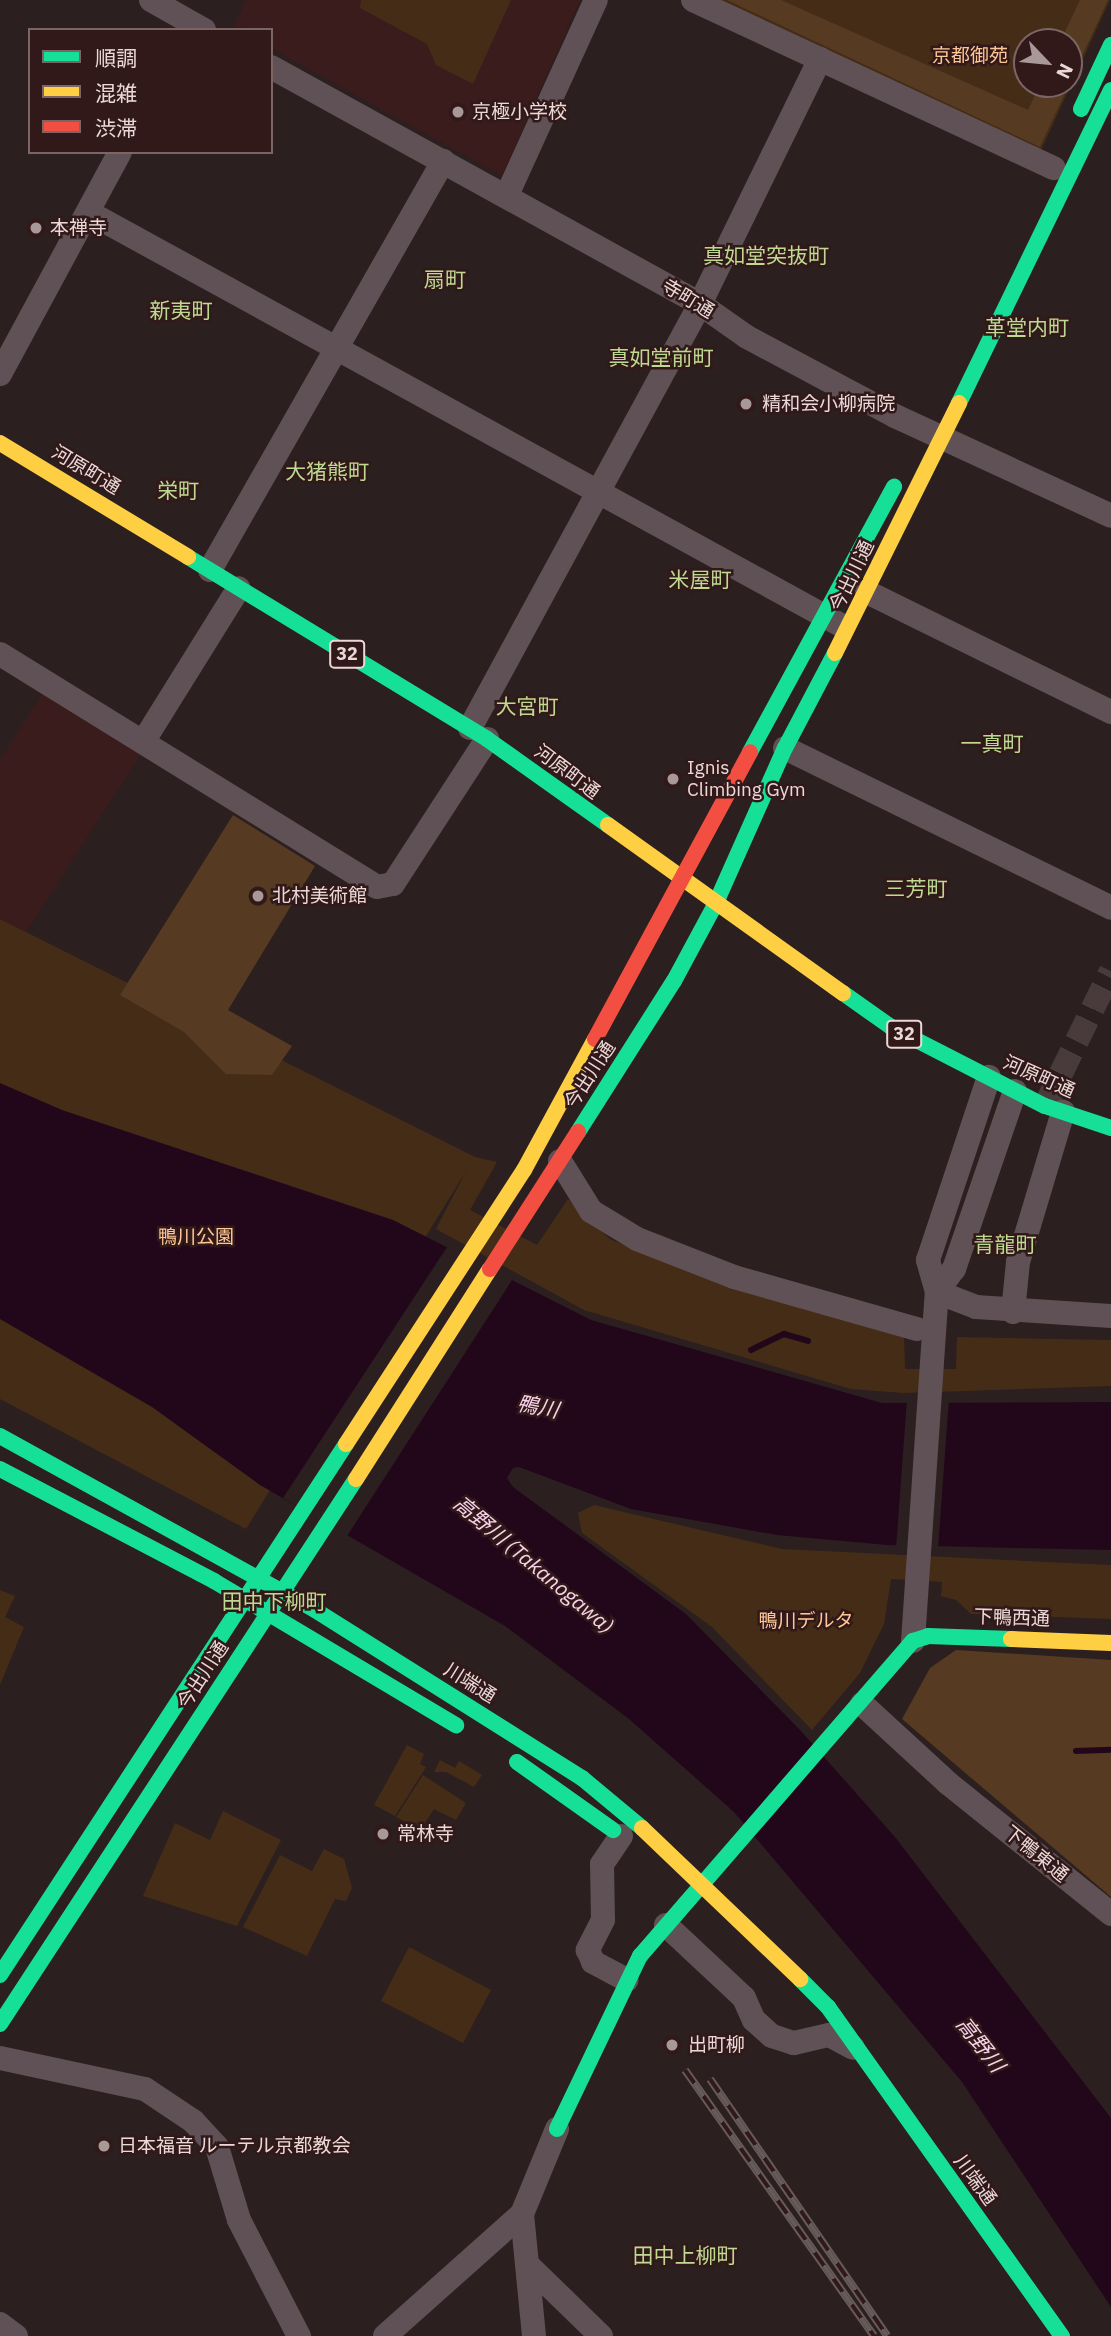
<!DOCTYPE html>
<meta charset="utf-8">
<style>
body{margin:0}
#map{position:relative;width:1111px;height:2336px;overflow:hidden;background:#2c1f1f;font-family:"IBM Plex Sans","Noto Sans JP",sans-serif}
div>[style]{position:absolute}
.built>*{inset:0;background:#3a1c1d}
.green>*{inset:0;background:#452c16}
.forest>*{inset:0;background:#563a22}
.water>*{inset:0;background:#22071b}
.pier>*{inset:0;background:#2c1f1f}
.stream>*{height:6px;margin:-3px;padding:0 3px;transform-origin:3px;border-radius:3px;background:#22071b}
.street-tunnel>*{height:24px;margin-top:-12px;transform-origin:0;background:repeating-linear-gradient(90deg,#493b3b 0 24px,transparent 0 36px)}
.street>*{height:24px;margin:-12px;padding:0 12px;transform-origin:12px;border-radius:12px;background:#5f5155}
.fast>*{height:16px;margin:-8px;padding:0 8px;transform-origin:8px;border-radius:8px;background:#16e098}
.slow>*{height:16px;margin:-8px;padding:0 8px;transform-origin:8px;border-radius:8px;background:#ffcf43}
.jam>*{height:16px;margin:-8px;padding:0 8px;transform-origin:8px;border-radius:8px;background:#f24e42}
.rail>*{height:8px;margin-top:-4px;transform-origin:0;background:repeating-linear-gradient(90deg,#321919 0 16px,#665a5b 0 32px);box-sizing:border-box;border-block:2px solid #665a5b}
.dots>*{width:19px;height:19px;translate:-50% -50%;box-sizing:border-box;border:4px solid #321919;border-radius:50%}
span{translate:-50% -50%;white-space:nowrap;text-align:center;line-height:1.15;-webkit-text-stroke:5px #321919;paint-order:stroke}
.shield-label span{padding:2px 5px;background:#321919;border:2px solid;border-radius:5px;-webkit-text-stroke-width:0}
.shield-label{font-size:18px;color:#ebd9d8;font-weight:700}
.park-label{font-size:19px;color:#ffc797}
.poi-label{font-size:19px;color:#ebd9d8}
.left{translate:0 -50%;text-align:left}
.street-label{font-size:19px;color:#ebd9d8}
.neighbourhood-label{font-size:21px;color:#bed991}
.water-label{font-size:21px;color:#f9d3ec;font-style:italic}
.legend{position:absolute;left:28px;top:28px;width:245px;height:126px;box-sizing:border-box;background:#321919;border:2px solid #7c6665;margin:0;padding:9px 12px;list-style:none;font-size:21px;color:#ebd9d8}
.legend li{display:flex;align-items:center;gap:14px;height:35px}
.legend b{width:35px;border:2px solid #7c6665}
.north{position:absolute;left:1013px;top:28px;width:70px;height:70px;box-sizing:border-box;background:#321919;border:2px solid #7c6665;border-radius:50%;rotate:116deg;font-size:19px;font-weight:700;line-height:28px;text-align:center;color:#ebd9d8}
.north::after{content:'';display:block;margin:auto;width:24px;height:32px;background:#a89897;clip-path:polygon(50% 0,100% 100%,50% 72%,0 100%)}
</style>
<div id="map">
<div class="built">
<i style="clip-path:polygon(246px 0,580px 0,502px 176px,271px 48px,271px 30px,233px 27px)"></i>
<i style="clip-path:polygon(44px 691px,141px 754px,26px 932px,0 919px,0 760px)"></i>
</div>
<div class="green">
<i style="clip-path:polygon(361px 0,511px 0,473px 84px,436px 65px,427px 44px,360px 8px)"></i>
<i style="clip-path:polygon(evenodd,720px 0,1110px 0,1041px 150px,720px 0,1027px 42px,1069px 42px,1069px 84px,1027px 84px,1027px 42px)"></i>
<i style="clip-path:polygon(0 919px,475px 1157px,497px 1162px,470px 1210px,537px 1245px,568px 1199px,610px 1239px,654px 1258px,904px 1335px,905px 1369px,956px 1369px,957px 1337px,1111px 1340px,1111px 1386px,903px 1393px,851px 1389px,584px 1310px,436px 1229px,466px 1171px,246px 1529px,0 1399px)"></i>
<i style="clip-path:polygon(594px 1505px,782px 1549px,1111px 1565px,1111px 1619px,971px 1614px,956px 1600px,941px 1596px,942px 1582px,891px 1579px,884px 1624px,860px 1673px,812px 1730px,712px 1627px,582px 1533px,578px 1513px)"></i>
<i style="clip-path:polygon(0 1590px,15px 1596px,5px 1617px,24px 1627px,0 1685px)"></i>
<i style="clip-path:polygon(407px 1745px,424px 1754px,420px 1764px,426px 1767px,395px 1816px,374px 1805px)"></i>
<i style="clip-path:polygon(440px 1760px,455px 1768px,459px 1761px,482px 1775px,474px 1787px,446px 1772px,434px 1772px)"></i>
<i style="clip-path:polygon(423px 1775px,466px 1803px,456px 1820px,434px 1809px,416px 1837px,410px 1834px,413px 1826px,396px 1817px)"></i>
<i style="clip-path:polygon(223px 1811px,281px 1840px,237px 1926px,143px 1896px,175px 1823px,210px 1840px)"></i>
<i style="clip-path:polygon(324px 1849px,344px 1859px,352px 1888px,346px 1901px,335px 1899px,307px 1956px,243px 1927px,280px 1855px,312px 1871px)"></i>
<i style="clip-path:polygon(409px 1947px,491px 1990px,463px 2043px,381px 2001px)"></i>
</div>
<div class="forest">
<i style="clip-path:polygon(727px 0,781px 0,1028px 110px,1040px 84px,1069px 84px,1069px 42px,1060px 42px,1080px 0,1108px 0,1040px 147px)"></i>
<i style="clip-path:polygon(233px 815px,315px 866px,228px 1010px,292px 1046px,272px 1075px,226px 1074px,184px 1032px,120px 995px)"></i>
<i style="clip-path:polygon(956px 1650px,1111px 1660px,1111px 1897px,902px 1719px,930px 1668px)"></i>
</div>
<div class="water">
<i style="clip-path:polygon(0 1083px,62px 1110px,393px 1220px,591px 1320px,882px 1403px,1111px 1402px,1111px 1550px,887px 1545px,777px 1535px,631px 1509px,519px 1467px,513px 1468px,507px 1478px,513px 1487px,686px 1614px,801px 1731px,895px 1837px,1111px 2118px,1111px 2307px,962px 2082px,734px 1812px,629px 1719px,505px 1626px,260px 1485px,152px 1407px,0 1319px)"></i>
</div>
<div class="pier">
<i style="clip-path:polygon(449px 1244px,514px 1277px,347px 1536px,283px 1498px)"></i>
<i style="clip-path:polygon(949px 1398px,938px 1549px,896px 1549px,907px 1399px)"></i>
</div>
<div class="stream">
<i style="left:751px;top:1350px;width:37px;rotate:-26deg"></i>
<i style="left:784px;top:1334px;width:25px;rotate:16deg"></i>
<i style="left:1076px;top:1751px;width:35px;rotate:-2deg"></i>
</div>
<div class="street-tunnel">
<i style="left:1045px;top:1106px;width:150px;rotate:-63.9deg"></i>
</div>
<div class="street">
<i style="left:151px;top:0;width:61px;rotate:29.5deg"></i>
<i style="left:693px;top:0;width:398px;rotate:25deg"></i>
<i style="left:271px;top:67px;width:490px;rotate:28.9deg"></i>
<i style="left:700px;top:304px;width:57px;rotate:35.1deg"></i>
<i style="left:747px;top:337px;width:168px;rotate:28.1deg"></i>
<i style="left:895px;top:416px;width:238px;rotate:24.8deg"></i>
<i style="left:507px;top:195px;width:214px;rotate:-65.5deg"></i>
<i style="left:88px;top:212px;width:857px;rotate:28.75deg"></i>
<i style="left:0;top:374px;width:252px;rotate:-61.6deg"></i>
<i style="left:210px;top:570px;width:471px;rotate:-60.3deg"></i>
<i style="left:867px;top:592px;width:272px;rotate:26.2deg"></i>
<i style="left:0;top:654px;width:443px;rotate:31.7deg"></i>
<i style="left:377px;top:887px;width:16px;rotate:-11deg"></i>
<i style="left:393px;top:884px;width:173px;rotate:-57deg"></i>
<i style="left:470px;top:728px;width:482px;rotate:-61.5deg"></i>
<i style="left:700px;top:304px;width:273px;rotate:-63.9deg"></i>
<i style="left:143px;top:742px;width:181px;rotate:-58.1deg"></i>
<i style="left:785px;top:748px;width:363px;rotate:26.1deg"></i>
<i style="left:560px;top:1161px;width:59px;rotate:58.2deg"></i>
<i style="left:591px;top:1211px;width:54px;rotate:31.3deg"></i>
<i style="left:637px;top:1239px;width:104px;rotate:21.4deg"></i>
<i style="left:734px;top:1277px;width:190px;rotate:15.9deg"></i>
<i style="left:937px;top:1292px;width:29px;rotate:-54deg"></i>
<i style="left:954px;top:1269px;width:188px;rotate:-71.1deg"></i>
<i style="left:937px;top:1292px;width:42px;rotate:21deg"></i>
<i style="left:976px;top:1307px;width:135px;rotate:3.8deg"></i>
<i style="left:1013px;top:1312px;width:50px;rotate:-84.3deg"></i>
<i style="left:1018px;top:1262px;width:157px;rotate:-73.3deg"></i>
<i style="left:913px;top:1641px;width:350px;rotate:-86.1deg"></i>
<i style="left:937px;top:1292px;width:33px;rotate:-106deg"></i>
<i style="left:928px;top:1260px;width:193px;rotate:-71.6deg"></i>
<i style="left:862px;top:1704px;width:118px;rotate:42.6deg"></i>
<i style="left:949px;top:1784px;width:208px;rotate:38.7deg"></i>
<i style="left:621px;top:1836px;width:34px;rotate:124deg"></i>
<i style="left:602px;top:1864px;width:56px;rotate:89deg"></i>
<i style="left:603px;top:1920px;width:34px;rotate:117deg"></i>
<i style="left:588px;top:1950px;width:13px;rotate:67deg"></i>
<i style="left:593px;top:1962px;width:38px;rotate:28deg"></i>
<i style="left:666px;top:1925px;width:107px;rotate:43.1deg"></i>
<i style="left:744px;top:1998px;width:24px;rotate:66deg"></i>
<i style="left:754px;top:2020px;width:24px;rotate:42deg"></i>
<i style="left:772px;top:2036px;width:23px;rotate:18deg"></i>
<i style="left:794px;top:2043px;width:36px;rotate:-13deg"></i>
<i style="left:829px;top:2035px;width:27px;rotate:28deg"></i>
<i style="left:0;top:2058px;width:148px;rotate:12.1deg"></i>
<i style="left:145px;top:2089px;width:58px;rotate:33.7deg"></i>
<i style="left:193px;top:2121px;width:35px;rotate:47deg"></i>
<i style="left:217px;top:2147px;width:76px;rotate:73.2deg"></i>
<i style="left:239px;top:2220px;width:131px;rotate:62.7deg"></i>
<i style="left:530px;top:2267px;width:99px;rotate:44.2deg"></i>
<i style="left:0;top:2324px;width:20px;rotate:37deg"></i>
<i style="left:385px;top:2336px;width:183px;rotate:-41.7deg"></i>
<i style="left:534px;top:2336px;width:123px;rotate:-95.6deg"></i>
<i style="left:522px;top:2214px;width:92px;rotate:-67.6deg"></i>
</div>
<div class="fast">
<i style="left:1081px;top:109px;width:71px;rotate:-64.9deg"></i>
<i style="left:959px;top:403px;width:348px;rotate:-64.1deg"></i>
<i style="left:188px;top:557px;width:350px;rotate:31.3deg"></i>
<i style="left:487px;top:739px;width:148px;rotate:35.4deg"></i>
<i style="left:750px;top:752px;width:302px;rotate:-61.5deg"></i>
<i style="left:843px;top:993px;width:59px;rotate:35.3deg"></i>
<i style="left:891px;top:1027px;width:173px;rotate:27.2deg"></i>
<i style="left:1045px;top:1106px;width:70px;rotate:18.4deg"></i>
<i style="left:578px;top:1132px;width:179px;rotate:-57.6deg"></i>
<i style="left:674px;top:981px;width:86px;rotate:-61.7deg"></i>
<i style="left:715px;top:905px;width:172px;rotate:-66deg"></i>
<i style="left:785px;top:748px;width:107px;rotate:-62.2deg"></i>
<i style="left:0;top:1436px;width:360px;rotate:28.9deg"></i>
<i style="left:315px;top:1610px;width:315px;rotate:32.2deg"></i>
<i style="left:582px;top:1778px;width:78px;rotate:39.8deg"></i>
<i style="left:0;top:1469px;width:242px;rotate:27.6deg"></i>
<i style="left:214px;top:1581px;width:282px;rotate:30.8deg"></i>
<i style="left:517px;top:1762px;width:118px;rotate:35.3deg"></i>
<i style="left:0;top:1975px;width:634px;rotate:-56.91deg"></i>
<i style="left:800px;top:1979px;width:40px;rotate:45deg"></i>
<i style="left:828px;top:2007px;width:404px;rotate:54.6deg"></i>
<i style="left:0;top:2024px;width:651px;rotate:-56.85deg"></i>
<i style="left:557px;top:2129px;width:192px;rotate:-64.4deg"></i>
<i style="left:640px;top:1956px;width:417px;rotate:-49.1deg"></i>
<i style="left:913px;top:1641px;width:16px;rotate:-18deg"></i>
<i style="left:928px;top:1636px;width:83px;rotate:2.1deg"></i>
</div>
<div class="slow">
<i style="left:0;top:443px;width:220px;rotate:31.2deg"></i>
<i style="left:835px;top:653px;width:279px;rotate:-63.6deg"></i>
<i style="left:608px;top:825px;width:289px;rotate:35.6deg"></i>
<i style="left:346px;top:1444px;width:327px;rotate:-57deg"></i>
<i style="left:524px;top:1170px;width:149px;rotate:-61.5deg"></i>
<i style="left:356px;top:1479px;width:249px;rotate:-57.5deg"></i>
<i style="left:1011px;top:1639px;width:100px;rotate:2.3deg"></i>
<i style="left:642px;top:1828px;width:219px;rotate:43.7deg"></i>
</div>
<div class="jam">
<i style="left:595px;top:1039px;width:326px;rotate:-61.6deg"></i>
<i style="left:490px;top:1269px;width:163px;rotate:-57.3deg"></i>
</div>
<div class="rail">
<i style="left:685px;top:2070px;width:326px;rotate:54.6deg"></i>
<i style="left:710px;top:2079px;width:312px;rotate:55.4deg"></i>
</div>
<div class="dots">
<i style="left:458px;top:112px;background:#a89897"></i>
<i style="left:36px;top:228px;background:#a89897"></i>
<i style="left:746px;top:404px;background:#a89897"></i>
<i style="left:673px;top:779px;background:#a89897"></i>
<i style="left:258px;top:896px;background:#a89897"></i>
<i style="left:383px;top:1834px;background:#a89897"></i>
<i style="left:672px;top:2045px;background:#a89897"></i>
<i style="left:104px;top:2146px;background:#a89897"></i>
</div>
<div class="shield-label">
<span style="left:347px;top:654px">32</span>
<span style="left:904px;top:1034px">32</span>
</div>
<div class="park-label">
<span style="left:970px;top:56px">京都御苑</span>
<span style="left:196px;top:1237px">鴨川公園</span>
<span style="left:806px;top:1621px">鴨川デルタ</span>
</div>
<div class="poi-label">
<span class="left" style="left:472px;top:112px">京極小学校</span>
<span class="left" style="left:50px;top:228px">本禅寺</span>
<span class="left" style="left:762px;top:404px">精和会小柳病院</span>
<span class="left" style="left:687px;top:779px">Ignis<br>Climbing Gym</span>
<span class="left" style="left:272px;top:896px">北村美術館</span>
<span class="left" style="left:397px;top:1834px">常林寺</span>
<span class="left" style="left:688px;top:2045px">出町柳</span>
<span class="left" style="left:118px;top:2146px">日本福音 ルーテル京都教会</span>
</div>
<div class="street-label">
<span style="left:688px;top:299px;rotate:31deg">寺町通</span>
<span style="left:86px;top:470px;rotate:31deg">河原町通</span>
<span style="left:852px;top:576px;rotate:-64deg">今出川通</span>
<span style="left:567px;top:772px;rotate:37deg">河原町通</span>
<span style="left:590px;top:1075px;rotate:-57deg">今出川通</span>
<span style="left:1039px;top:1077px;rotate:24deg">河原町通</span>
<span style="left:1012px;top:1618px;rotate:2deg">下鴨西通</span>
<span style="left:203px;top:1675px;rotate:-57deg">今出川通</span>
<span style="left:470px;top:1683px;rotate:32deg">川端通</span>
<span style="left:1036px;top:1854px;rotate:39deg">下鴨東通</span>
<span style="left:975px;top:2180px;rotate:54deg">川端通</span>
</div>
<div class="neighbourhood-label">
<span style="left:766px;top:255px">真如堂突抜町</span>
<span style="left:445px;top:279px">扇町</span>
<span style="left:181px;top:310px">新夷町</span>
<span style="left:1027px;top:327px">革堂内町</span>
<span style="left:661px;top:357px">真如堂前町</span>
<span style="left:327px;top:471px">大猪熊町</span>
<span style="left:178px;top:490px">栄町</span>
<span style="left:700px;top:579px">米屋町</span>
<span style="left:527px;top:706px">大宮町</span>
<span style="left:992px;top:743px">一真町</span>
<span style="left:916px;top:888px">三芳町</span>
<span style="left:1005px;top:1244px">青龍町</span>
<span style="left:274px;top:1601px">田中下柳町</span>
<span style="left:685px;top:2255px">田中上柳町</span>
</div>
<div class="water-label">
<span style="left:538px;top:1406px;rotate:11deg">鴨川</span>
<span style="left:534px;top:1564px;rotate:40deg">高野川 (Takanogawa)</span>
<span style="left:981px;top:2044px;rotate:52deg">高野川</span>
</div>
<ul class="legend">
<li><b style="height:9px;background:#16e098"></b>順調</li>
<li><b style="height:9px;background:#ffcf43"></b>混雑</li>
<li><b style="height:9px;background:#f24e42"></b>渋滞</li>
</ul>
<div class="north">N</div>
</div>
